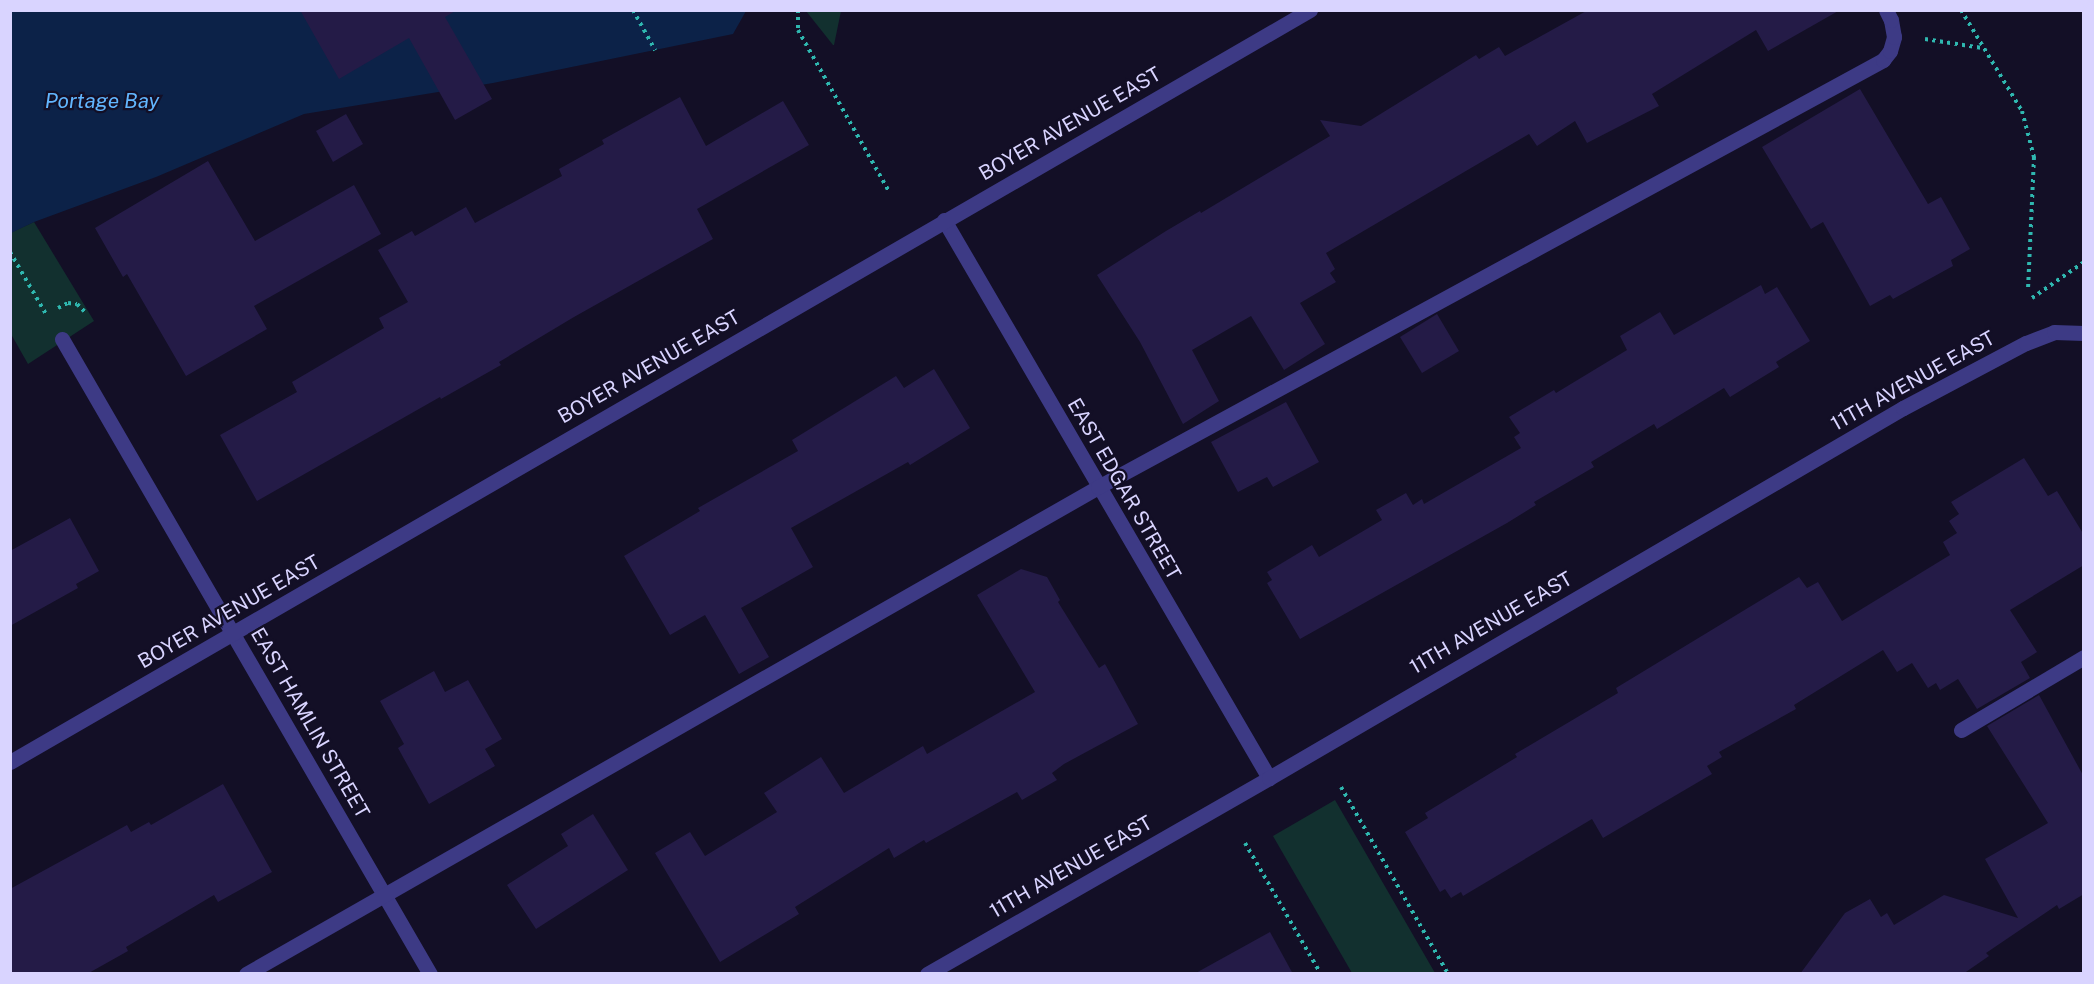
<!DOCTYPE html>
<style>
body{margin:0}
#map{position:relative;width:2094px;height:984px;overflow:hidden;background:#130f26;font-family:"Public Sans",sans-serif}
div>[style]{position:absolute}
.green>*{inset:0;background:#12302f}
.water>*{inset:0;background:#0c2248}
.building>*{inset:0;background:#241b47}
.path>*{height:4px;margin-top:-2px;transform-origin:0;background:repeating-linear-gradient(90deg,#2fb8b0 0 3px,transparent 0 7.5px)}
.minor>*{height:15px;margin:-7.5px;padding:0 7.5px;transform-origin:7.5px;border-radius:7.5px;background:#3d3a85}
span{translate:-50% -50%;white-space:nowrap;text-align:center;line-height:1.15;-webkit-text-stroke:4.5px #130f26;paint-order:stroke}
.street-label{font-size:20px;color:#d9d4ff}
.water-label{font-size:21px;color:#62b6ff;font-style:italic}
.frame{position:absolute;inset:0;border:12px solid #d9d4ff;pointer-events:none}
</style>
<div id="map">
<div class="green">
<i style="clip-path:polygon(806px 11px,841px 11px,834px 45px,833px 45px)"></i>
<i style="clip-path:polygon(34px 222px,94px 321px,28px 364px,11px 334px,10px 233px)"></i>
<i style="clip-path:polygon(1335px 800px,1435px 973px,1352px 973px,1273px 836px)"></i>
</div>
<div class="water">
<i style="clip-path:polygon(11px 11px,746px 11px,733px 34px,493px 83px,304px 114px,156px 177px,34px 222px,11px 233px)"></i>
</div>
<div class="building">
<i style="clip-path:polygon(300px 10px,457px 10px,445px 17px,492px 99px,455px 120px,409px 38px,339px 79px)"></i>
<i style="clip-path:polygon(1588px 10px,1840px 10px,1768px 51px,1756px 30px,1652px 94px,1659px 106px,1587px 143px,1575px 121px,1537px 146px,1529px 134px,1326px 253px,1335px 269px,1330px 273px,1336px 282px,1300px 303px,1325px 344px,1284px 370px,1251px 316px,1192px 350px,1219px 401px,1183px 424px,1140px 342px,1097px 275px,1166px 231px,1200px 211px,1201px 213px,1330px 136px,1320px 120px,1361px 126px,1476px 55px,1479px 59px,1499px 47px,1505px 56px)"></i>
<i style="clip-path:polygon(1860px 89px,1928px 204px,1941px 197px,1970px 249px,1951px 260px,1953px 266px,1893px 299px,1890px 295px,1870px 306px,1823px 222px,1811px 229px,1762px 147px)"></i>
<i style="clip-path:polygon(680px 97px,706px 146px,783px 101px,809px 145px,697px 209px,713px 239px,574px 317px,499px 362px,501px 365px,441px 399px,440px 397px,257px 501px,220px 435px,297px 392px,292px 382px,384px 328px,379px 318px,408px 302px,378px 250px,412px 231px,415px 236px,466px 207px,475px 223px,562px 176px,559px 169px,604px 144px,602px 140px)"></i>
<i style="clip-path:polygon(346px 114px,363px 144px,333px 162px,316px 131px)"></i>
<i style="clip-path:polygon(208px 161px,255px 241px,354px 185px,381px 234px,254px 306px,267px 329px,186px 376px,127px 274px,123px 277px,95px 228px)"></i>
<i style="clip-path:polygon(1761px 285px,1765px 294px,1777px 287px,1810px 341px,1776px 362px,1779px 367px,1730px 397px,1724px 388px,1657px 429px,1654px 424px,1591px 462px,1594px 467px,1534px 502px,1536px 505px,1507px 523px,1300px 639px,1267px 583px,1272px 580px,1267px 572px,1312px 545px,1319px 557px,1382px 520px,1376px 510px,1406px 493px,1413px 505px,1422px 499px,1424px 504px,1521px 448px,1514px 437px,1520px 433px,1509px 417px,1554px 390px,1556px 393px,1627px 350px,1620px 336px,1660px 312px,1674px 335px)"></i>
<i style="clip-path:polygon(1437px 314px,1459px 351px,1422px 373px,1400px 337px)"></i>
<i style="clip-path:polygon(934px 369px,970px 428px,910px 465px,908px 462px,791px 528px,813px 567px,741px 608px,769px 657px,739px 674px,705px 615px,670px 635px,624px 556px,700px 511px,698px 508px,798px 451px,792px 440px,896px 376px,904px 388px)"></i>
<i style="clip-path:polygon(1286px 402px,1319px 462px,1273px 487px,1267px 477px,1238px 492px,1211px 442px)"></i>
<i style="clip-path:polygon(2024px 458px,2048px 496px,2057px 491px,2084px 535px,2084px 565px,2010px 610px,2037px 652px,2021px 662px,2030px 678px,1977px 709px,1958px 679px,1940px 690px,1936px 683px,1928px 688px,1912px 663px,1897px 672px,1883px 650px,1794px 705px,1796px 709px,1719px 752px,1722px 757px,1707px 766px,1712px 774px,1603px 838px,1592px 819px,1463px 896px,1461px 892px,1451px 898px,1445px 889px,1440px 892px,1405px 832px,1428px 818px,1425px 813px,1517px 757px,1515px 754px,1618px 693px,1616px 688px,1799px 577px,1807px 588px,1818px 582px,1842px 621px,1950px 555px,1943px 542px,1957px 533px,1949px 521px,1959px 514px,1951px 502px)"></i>
<i style="clip-path:polygon(70px 518px,99px 571px,76px 584px,78px 588px,10px 626px,10px 551px)"></i>
<i style="clip-path:polygon(1021px 569px,1047px 577px,1060px 600px,1058px 602px,1099px 668px,1105px 664px,1138px 724px,1064px 764px,1052px 773px,1057px 780px,1022px 800px,1017px 792px,926px 843px,924px 840px,894px 858px,889px 848px,795px 907px,799px 914px,720px 962px,655px 853px,690px 832px,705px 856px,777px 812px,764px 793px,821px 757px,844px 793px,923px 746px,927px 754px,1035px 692px,977px 595px)"></i>
<i style="clip-path:polygon(434px 671px,445px 692px,468px 680px,502px 739px,485px 749px,495px 766px,429px 804px,398px 748px,404px 744px,380px 701px)"></i>
<i style="clip-path:polygon(2039px 695px,2084px 777px,2084px 894px,2059px 909px,2057px 905px,1986px 953px,1989px 956px,1963px 974px,1800px 974px,1845px 913px,1870px 899px,1881px 917px,1887px 913px,1894px 925px,1944px 895px,2018px 918px,1985px 859px,2048px 823px,1987px 726px)"></i>
<i style="clip-path:polygon(223px 784px,272px 872px,218px 902px,214px 895px,126px 947px,128px 951px,87px 974px,10px 974px,10px 889px,127px 825px,131px 832px,149px 822px,151px 825px)"></i>
<i style="clip-path:polygon(593px 814px,628px 870px,536px 929px,507px 885px,568px 846px,561px 834px)"></i>
<i style="clip-path:polygon(1270px 932px,1293px 974px,1194px 974px)"></i>
</div>
<div class="path">
<i style="left:633px;top:10px;width:46px;rotate:61.2deg"></i>
<i style="left:798px;top:10px;width:20px;rotate:90deg"></i>
<i style="left:798px;top:30px;width:184px;rotate:60.6deg"></i>
<i style="left:1961px;top:10px;width:118px;rotate:58.9deg"></i>
<i style="left:2022px;top:111px;width:48px;rotate:75.4deg"></i>
<i style="left:2034px;top:157px;width:131px;rotate:92.6deg"></i>
<i style="left:1925px;top:39px;width:58px;rotate:9deg"></i>
<i style="left:10px;top:252px;width:72px;rotate:59.9deg"></i>
<i style="left:2032px;top:298px;width:63px;rotate:-34.7deg"></i>
<i style="left:58px;top:308px;width:11px;rotate:-27deg"></i>
<i style="left:68px;top:303px;width:9px;rotate:6deg"></i>
<i style="left:77px;top:304px;width:11px;rotate:45deg"></i>
<i style="left:1341px;top:787px;width:215px;rotate:60.2deg"></i>
<i style="left:1245px;top:843px;width:151px;rotate:59.9deg"></i>
</div>
<div class="minor">
<i style="left:944px;top:220px;width:646px;rotate:59.78deg"></i>
<i style="left:62px;top:339px;width:734px;rotate:59.91deg"></i>
<i style="left:1961px;top:730px;width:143px;rotate:-30.7deg"></i>
<i style="left:10px;top:762px;width:1502px;rotate:-30.05deg"></i>
<i style="left:246px;top:974px;width:981px;rotate:-29.75deg"></i>
<i style="left:1098px;top:487px;width:894px;rotate:-28.54deg"></i>
<i style="left:1883px;top:60px;width:11px;rotate:-52deg"></i>
<i style="left:1890px;top:51px;width:15px;rotate:-74deg"></i>
<i style="left:1894px;top:37px;width:17px;rotate:-100deg"></i>
<i style="left:1891px;top:20px;width:11px;rotate:-117deg"></i>
<i style="left:927px;top:974px;width:394px;rotate:-29.8deg"></i>
<i style="left:1269px;top:778px;width:734px;rotate:-30.27deg"></i>
<i style="left:1903px;top:408px;width:139px;rotate:-27.9deg"></i>
<i style="left:2026px;top:343px;width:30px;rotate:-21deg"></i>
<i style="left:2054px;top:332px;width:30px;rotate:2deg"></i>
</div>
<div class="street-label">
<span style="left:1070px;top:124px;rotate:-30deg">BOYER AVENUE EAST</span>
<span style="left:649px;top:367px;rotate:-30deg">BOYER AVENUE EAST</span>
<span style="left:1913px;top:381px;rotate:-29deg">11TH AVENUE EAST</span>
<span style="left:1124px;top:489px;rotate:60deg">EAST EDGAR STREET</span>
<span style="left:229px;top:612px;rotate:-30deg">BOYER AVENUE EAST</span>
<span style="left:1491px;top:623px;rotate:-30deg">11TH AVENUE EAST</span>
<span style="left:310px;top:723px;rotate:60deg">EAST HAMLIN STREET</span>
<span style="left:1071px;top:867px;rotate:-30deg">11TH AVENUE EAST</span>
</div>
<div class="water-label">
<span style="left:102px;top:101px">Portage Bay</span>
</div>
<div class="frame"></div>
</div>
